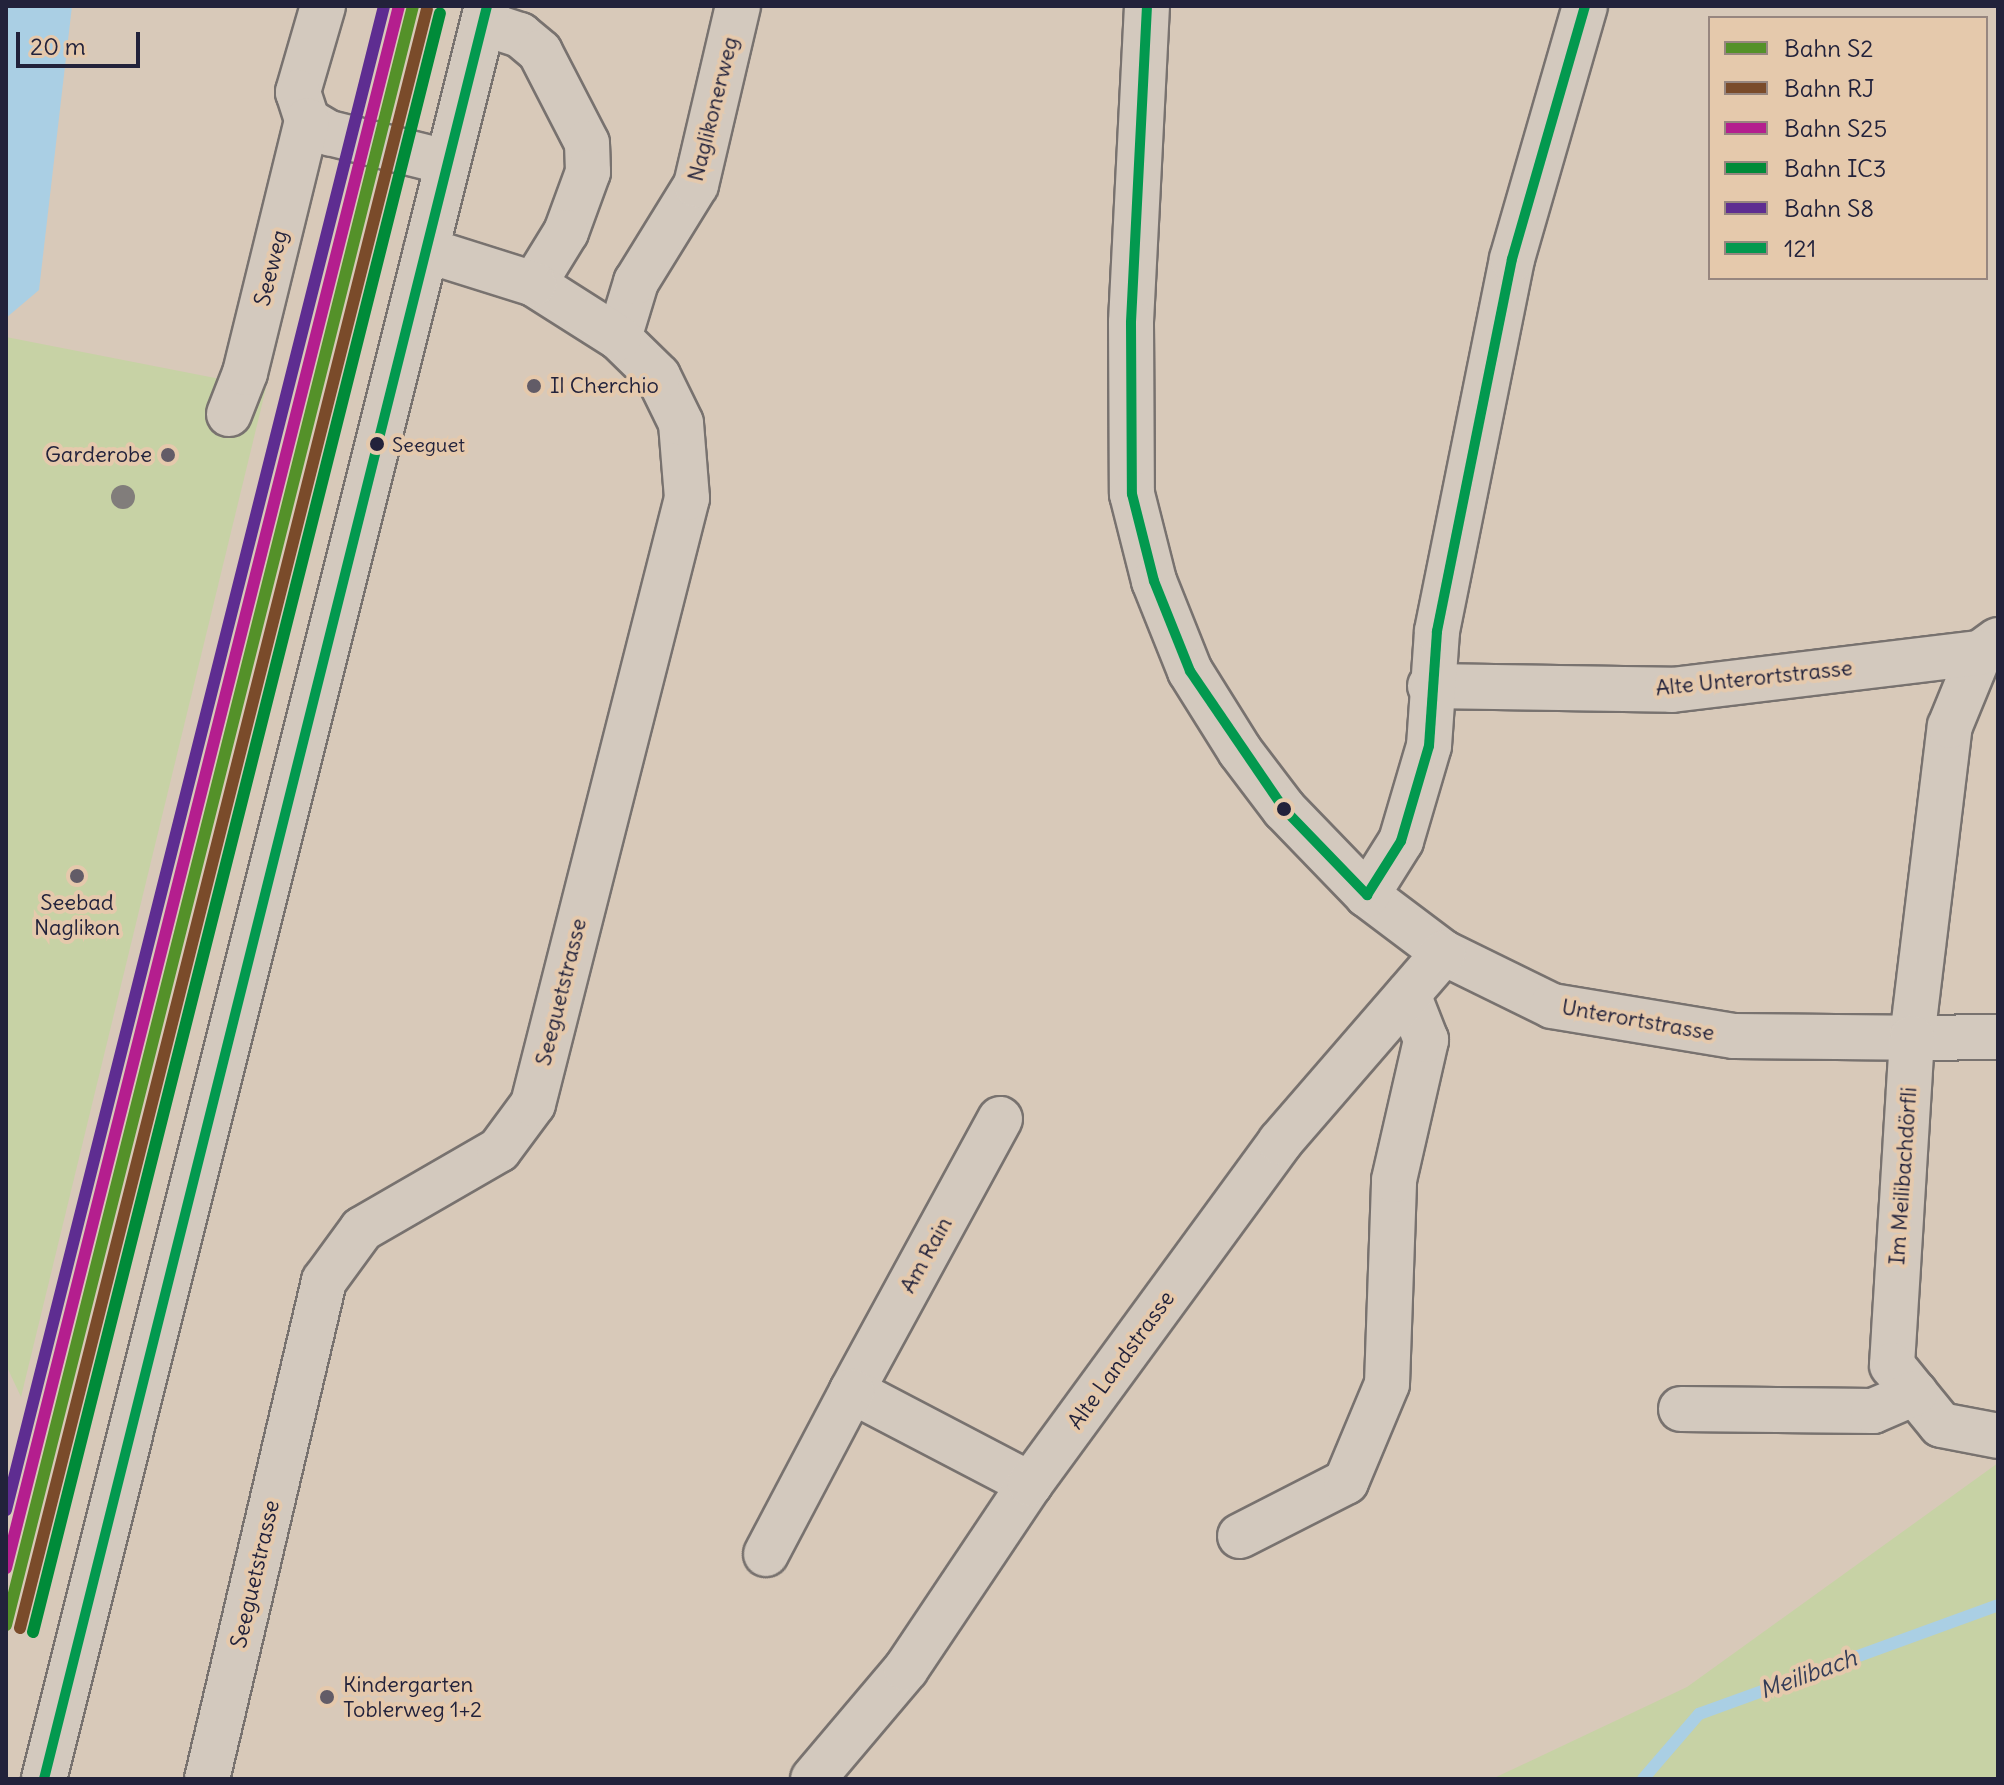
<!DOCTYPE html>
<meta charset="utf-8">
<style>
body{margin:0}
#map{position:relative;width:2004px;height:1785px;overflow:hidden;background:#d8c9b9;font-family:Delius,sans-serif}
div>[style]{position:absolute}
.green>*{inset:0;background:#c7d2a5}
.water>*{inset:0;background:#aacfe4}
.stream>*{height:12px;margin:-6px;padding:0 6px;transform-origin:6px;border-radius:6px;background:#aacfe4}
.roads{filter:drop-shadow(2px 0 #78726f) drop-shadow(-2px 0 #78726f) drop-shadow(0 2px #78726f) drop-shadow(0 -2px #78726f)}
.minor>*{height:44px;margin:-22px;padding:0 22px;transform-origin:22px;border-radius:22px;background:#d3c9be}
.major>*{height:44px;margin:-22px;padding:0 22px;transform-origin:22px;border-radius:22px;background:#d3c9be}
.bus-1>*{height:10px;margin:-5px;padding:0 5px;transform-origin:5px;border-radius:5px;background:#03994f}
.rail-1>*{height:12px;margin:-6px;padding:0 6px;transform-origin:6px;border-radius:6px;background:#549129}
.rail-2>*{height:12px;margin:-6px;padding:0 6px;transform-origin:6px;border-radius:6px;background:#7a4b2a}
.rail-3>*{height:12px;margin:-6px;padding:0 6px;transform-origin:6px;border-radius:6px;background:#b41e8e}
.rail-4>*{height:12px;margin:-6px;padding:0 6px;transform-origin:6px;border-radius:6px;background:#008b39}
.rail-5>*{height:12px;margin:-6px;padding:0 6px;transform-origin:6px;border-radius:6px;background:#5e2d91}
.trees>*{width:24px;height:24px;margin:-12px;border-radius:50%;background:#817d7b}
.dots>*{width:22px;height:22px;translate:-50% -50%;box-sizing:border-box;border:4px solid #e5c9ac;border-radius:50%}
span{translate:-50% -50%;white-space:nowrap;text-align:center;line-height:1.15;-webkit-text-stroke:8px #e5c9ac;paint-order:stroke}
.bus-label{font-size:20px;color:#22223b}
.left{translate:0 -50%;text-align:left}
.street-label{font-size:22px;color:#22223b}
.poi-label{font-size:22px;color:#22223b}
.right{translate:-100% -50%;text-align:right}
.water-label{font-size:24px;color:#333c57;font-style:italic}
.frame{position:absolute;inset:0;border:8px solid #22223b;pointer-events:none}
.legend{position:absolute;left:1708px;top:16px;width:280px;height:264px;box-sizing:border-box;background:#e5c9ac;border:2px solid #97867f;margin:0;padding:10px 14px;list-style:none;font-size:24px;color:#22223b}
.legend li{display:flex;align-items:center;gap:16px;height:40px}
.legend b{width:40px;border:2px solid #97867f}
.scale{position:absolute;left:16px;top:32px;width:124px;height:36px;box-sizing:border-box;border:4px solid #22223b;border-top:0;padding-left:10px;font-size:24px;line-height:28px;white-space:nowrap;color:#22223b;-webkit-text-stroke:6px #e5c9ac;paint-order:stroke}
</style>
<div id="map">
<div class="green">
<i style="clip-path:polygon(6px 337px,266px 388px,21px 1397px,6px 1365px)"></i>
<i style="clip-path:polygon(1998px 1463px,1998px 1779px,1492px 1779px,1687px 1687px)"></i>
</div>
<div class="water">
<i style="clip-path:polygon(6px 6px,72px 6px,39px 290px,6px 318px)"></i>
</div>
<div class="stream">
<i style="left:1643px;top:1779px;width:86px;rotate:-49.3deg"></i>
<i style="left:1699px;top:1714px;width:318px;rotate:-20deg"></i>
</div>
<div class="roads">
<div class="minor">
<i style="left:323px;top:6px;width:90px;rotate:106.2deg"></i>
<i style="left:298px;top:92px;width:29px;rotate:72deg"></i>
<i style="left:307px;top:120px;width:26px;rotate:31deg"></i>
<i style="left:329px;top:133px;width:121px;rotate:13.9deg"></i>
<i style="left:1147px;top:6px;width:317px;rotate:92.9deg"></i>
<i style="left:1131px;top:323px;width:171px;rotate:89.7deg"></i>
<i style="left:1132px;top:494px;width:90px;rotate:75.8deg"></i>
<i style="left:1154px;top:581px;width:97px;rotate:68.2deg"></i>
<i style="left:1190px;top:671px;width:94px;rotate:58deg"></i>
<i style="left:1240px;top:751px;width:73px;rotate:52.8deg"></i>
<i style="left:1284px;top:809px;width:120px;rotate:46deg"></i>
<i style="left:1367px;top:895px;width:96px;rotate:37deg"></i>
<i style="left:1444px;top:953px;width:120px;rotate:26.1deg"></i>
<i style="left:1552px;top:1006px;width:184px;rotate:9.4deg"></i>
<i style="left:1734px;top:1036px;width:178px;rotate:0.6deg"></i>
<i style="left:1912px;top:1038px;width:314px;rotate:-83.1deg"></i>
<i style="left:1950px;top:726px;width:79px;rotate:-67.7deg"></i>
<i style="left:1980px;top:653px;width:22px;rotate:-36deg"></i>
<i style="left:483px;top:23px;width:39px;rotate:18deg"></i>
<i style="left:520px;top:35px;width:26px;rotate:40deg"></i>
<i style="left:540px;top:52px;width:102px;rotate:62.7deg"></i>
<i style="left:587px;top:143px;width:29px;rotate:88deg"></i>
<i style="left:588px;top:172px;width:64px;rotate:110.1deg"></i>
<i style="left:566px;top:232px;width:61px;rotate:121.6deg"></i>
<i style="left:619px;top:338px;width:59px;rotate:-73.1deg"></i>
<i style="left:636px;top:282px;width:114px;rotate:-58.3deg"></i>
<i style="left:696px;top:185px;width:184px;rotate:-76.8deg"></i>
<i style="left:229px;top:414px;width:44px;rotate:-68.7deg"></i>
<i style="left:245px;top:373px;width:260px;rotate:-76.2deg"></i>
<i style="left:1430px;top:686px;width:242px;rotate:0.9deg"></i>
<i style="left:1672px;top:690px;width:310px;rotate:-6.9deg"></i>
<i style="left:1367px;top:895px;width:64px;rotate:-57.8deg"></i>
<i style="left:1401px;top:841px;width:99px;rotate:-73.6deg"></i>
<i style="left:1429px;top:746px;width:115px;rotate:-86deg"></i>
<i style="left:1437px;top:631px;width:379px;rotate:-78.6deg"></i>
<i style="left:1512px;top:259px;width:263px;rotate:-73.9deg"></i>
<i style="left:1998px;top:1037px;width:86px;rotate:179.3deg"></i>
<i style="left:1912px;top:1038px;width:328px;rotate:93.5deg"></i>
<i style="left:1892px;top:1365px;width:77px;rotate:50.8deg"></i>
<i style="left:1941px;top:1425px;width:58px;rotate:10.9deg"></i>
<i style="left:1000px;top:1119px;width:310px;rotate:118.6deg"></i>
<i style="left:852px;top:1391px;width:201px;rotate:27.6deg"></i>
<i style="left:1681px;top:1409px;width:192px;rotate:0.6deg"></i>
<i style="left:1873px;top:1411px;width:46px;rotate:-23.2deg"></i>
<i style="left:1240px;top:1536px;width:119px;rotate:-27deg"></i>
<i style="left:1346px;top:1482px;width:106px;rotate:-67.3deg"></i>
<i style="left:1387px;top:1384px;width:204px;rotate:-88deg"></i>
<i style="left:1394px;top:1180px;width:144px;rotate:-77.1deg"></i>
<i style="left:1426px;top:1040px;width:49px;rotate:-111.4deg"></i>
<i style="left:766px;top:1554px;width:184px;rotate:-62.2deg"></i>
<i style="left:207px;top:1779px;width:512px;rotate:-76.78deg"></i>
<i style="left:324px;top:1281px;width:64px;rotate:-53.8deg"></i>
<i style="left:362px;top:1229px;width:158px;rotate:-30deg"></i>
<i style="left:499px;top:1150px;width:57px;rotate:-53.5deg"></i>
<i style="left:533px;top:1104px;width:625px;rotate:-75.74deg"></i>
<i style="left:687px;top:498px;width:75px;rotate:-94.6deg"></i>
<i style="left:681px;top:423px;width:52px;rotate:-116.1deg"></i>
<i style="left:658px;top:376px;width:54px;rotate:-135.7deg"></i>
<i style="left:619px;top:338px;width:101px;rotate:-147.6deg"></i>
<i style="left:534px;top:284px;width:113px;rotate:-162.5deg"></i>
<i style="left:813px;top:1779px;width:144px;rotate:-49.8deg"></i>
<i style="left:906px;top:1669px;width:223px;rotate:-56.2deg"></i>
<i style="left:1030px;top:1484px;width:424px;rotate:-53.8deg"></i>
<i style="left:1280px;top:1142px;width:250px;rotate:-49.1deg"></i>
</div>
<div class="major">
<i style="left:44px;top:1779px;width:1828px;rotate:-75.97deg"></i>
</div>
</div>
<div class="bus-1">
<i style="left:1147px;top:6px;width:317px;rotate:92.9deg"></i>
<i style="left:1131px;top:323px;width:171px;rotate:89.7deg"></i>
<i style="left:1132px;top:494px;width:90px;rotate:75.8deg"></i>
<i style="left:1154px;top:581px;width:97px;rotate:68.2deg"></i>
<i style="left:1190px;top:671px;width:167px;rotate:55.7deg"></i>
<i style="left:1284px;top:809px;width:120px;rotate:46deg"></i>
<i style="left:1367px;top:895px;width:64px;rotate:-57.8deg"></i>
<i style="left:1401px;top:841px;width:99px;rotate:-73.6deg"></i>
<i style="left:1429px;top:746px;width:115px;rotate:-86deg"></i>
<i style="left:1437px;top:631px;width:379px;rotate:-78.6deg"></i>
<i style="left:1512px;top:259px;width:263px;rotate:-73.9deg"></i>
<i style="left:44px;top:1779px;width:1828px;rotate:-75.97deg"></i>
</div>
<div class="rail-1">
<i style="left:6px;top:1625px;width:1669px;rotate:-75.89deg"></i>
</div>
<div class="rail-2">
<i style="left:20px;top:1628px;width:1669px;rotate:-75.89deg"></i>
</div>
<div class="rail-3">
<i style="left:6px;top:1568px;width:1611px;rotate:-75.88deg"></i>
</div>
<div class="rail-4">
<i style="left:33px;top:1632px;width:1669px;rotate:-75.89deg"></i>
</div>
<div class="rail-5">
<i style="left:6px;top:1510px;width:1551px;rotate:-75.89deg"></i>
</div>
<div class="trees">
<i style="left:123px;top:497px"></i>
</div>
<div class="dots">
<i style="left:534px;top:386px;background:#625c67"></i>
<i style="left:377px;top:444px;background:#22223b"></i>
<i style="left:168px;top:455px;background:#625c67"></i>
<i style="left:1284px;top:809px;background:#22223b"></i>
<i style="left:77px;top:876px;background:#625c67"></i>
<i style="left:327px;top:1697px;background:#625c67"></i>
</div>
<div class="bus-label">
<span class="left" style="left:392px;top:444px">Seeguet</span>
</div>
<div class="street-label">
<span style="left:713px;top:109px;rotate:-76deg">Naglikonerweg</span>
<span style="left:271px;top:268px;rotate:-76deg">Seeweg</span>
<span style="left:1754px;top:678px;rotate:-6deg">Alte Unterortstrasse</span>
<span style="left:561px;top:992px;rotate:-76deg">Seeguetstrasse</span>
<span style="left:1638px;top:1020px;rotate:10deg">Unterortstrasse</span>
<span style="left:1903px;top:1176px;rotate:-86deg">Im Meilibachdörfli</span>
<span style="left:926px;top:1255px;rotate:-61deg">Am Rain</span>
<span style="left:1121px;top:1360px;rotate:-54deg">Alte Landstrasse</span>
<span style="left:255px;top:1574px;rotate:-77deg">Seeguetstrasse</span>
</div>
<div class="poi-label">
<span class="left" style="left:550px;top:386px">Il Cherchio</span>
<span class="right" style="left:152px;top:455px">Garderobe</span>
<span style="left:77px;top:915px">Seebad<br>Naglikon</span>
<span class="left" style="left:343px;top:1697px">Kindergarten<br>Toblerweg 1+2</span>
</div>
<div class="water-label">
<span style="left:1808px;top:1674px;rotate:-20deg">Meilibach</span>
</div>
<div class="frame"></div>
<ul class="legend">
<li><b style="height:10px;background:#549129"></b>Bahn S2</li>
<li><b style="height:10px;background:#7a4b2a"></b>Bahn RJ</li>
<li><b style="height:10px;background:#b41e8e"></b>Bahn S25</li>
<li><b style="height:10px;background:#008b39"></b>Bahn IC3</li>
<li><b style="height:10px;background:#5e2d91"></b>Bahn S8</li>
<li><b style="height:10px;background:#03994f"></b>121</li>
</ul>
<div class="scale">20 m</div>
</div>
